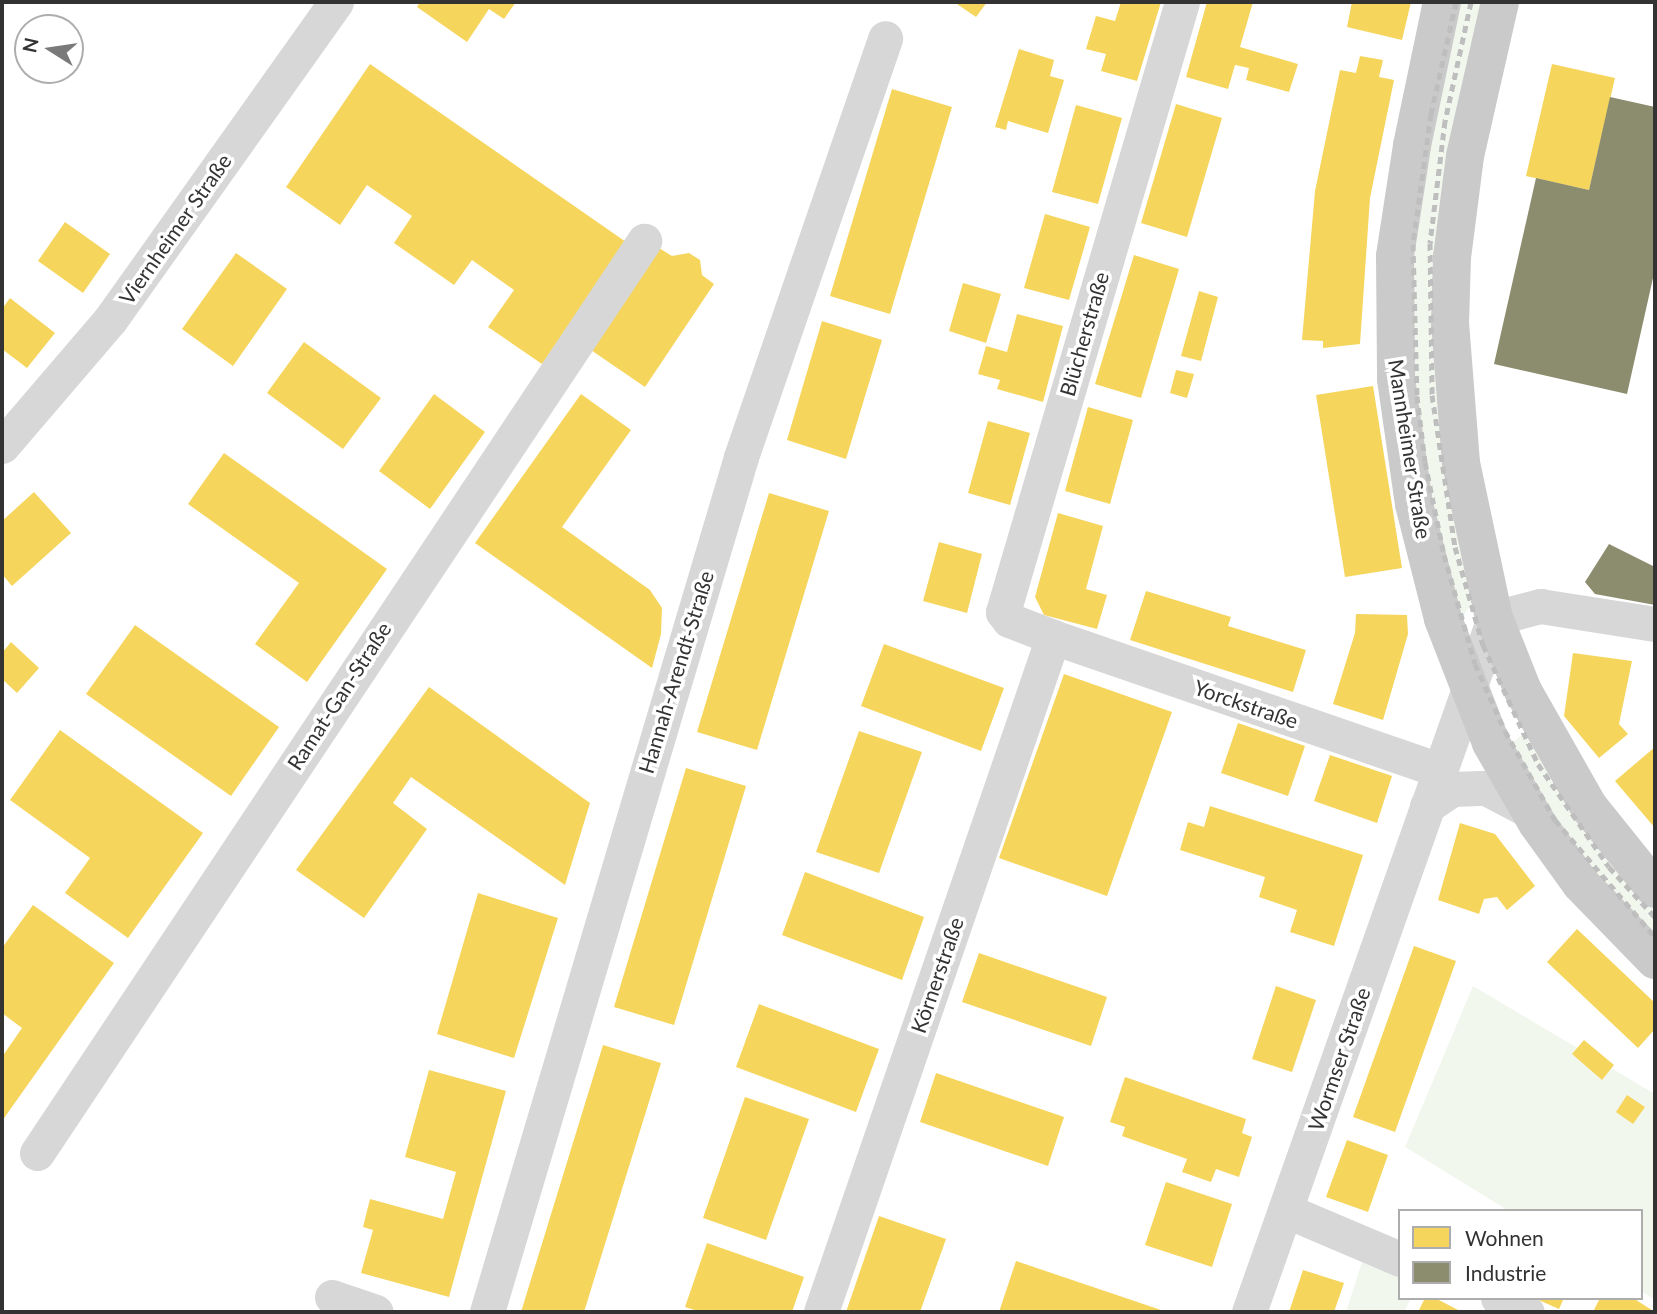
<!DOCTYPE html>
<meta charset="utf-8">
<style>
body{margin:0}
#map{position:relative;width:1657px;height:1314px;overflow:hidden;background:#fff;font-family:Lato,sans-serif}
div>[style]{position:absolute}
.green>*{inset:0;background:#f2f7ee}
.homes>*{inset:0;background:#f6d55c}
.industry>*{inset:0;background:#8c8c6e}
.minor>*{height:35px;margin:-17.5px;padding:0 17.5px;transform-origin:17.5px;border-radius:17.5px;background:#d7d7d7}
.major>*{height:38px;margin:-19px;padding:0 19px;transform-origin:19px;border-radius:19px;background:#cacaca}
.rail>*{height:5px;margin-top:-2.5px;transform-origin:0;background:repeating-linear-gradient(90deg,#bebebe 0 7px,transparent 0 12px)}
span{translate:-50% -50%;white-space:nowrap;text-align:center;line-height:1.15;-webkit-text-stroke:7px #fff;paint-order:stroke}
.street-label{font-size:21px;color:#333}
.frame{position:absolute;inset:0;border:4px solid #333;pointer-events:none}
.legend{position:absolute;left:1398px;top:1209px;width:245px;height:91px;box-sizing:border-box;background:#fff;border:2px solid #adadad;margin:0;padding:9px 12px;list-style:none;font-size:21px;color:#333}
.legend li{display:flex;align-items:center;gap:14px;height:35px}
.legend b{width:35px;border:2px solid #adadad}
.north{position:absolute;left:14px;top:14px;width:70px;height:70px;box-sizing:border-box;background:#fff;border:2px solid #adadad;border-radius:50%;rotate:282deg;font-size:19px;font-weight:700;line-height:28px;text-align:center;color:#333}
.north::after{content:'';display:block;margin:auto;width:24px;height:32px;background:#7a7a7a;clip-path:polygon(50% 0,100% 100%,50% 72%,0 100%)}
</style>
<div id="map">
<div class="green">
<i style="clip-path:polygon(1450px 2px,1481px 2px,1455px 123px,1477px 594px,1456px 628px,1417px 461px,1406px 315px)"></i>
<i style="clip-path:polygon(1529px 729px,1655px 907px,1655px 946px,1594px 882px,1505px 748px)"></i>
<i style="clip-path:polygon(1473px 986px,1655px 1094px,1655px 1300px,1641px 1291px,1641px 1211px,1509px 1211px,1405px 1147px)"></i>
<i style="clip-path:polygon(1363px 1259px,1400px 1275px,1400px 1298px,1411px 1298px,1404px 1312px,1346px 1312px)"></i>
</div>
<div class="homes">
<i style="clip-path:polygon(420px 2px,516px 2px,504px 19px,489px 9px,467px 42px,417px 7px)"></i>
<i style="clip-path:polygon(954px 2px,987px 2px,976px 17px)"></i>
<i style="clip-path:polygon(1121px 2px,1161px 2px,1137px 81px,1101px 71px,1106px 54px,1086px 49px,1096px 16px,1115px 21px)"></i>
<i style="clip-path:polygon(1207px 2px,1253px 2px,1240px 47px,1298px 64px,1289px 92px,1246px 80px,1249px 68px,1235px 65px,1228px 89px,1186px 77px)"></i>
<i style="clip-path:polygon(1352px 2px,1411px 2px,1402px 40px,1347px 27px)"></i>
<i style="clip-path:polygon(1019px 49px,1054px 60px,1050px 76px,1064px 80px,1048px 133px,1008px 121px,1006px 130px,995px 127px)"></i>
<i style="clip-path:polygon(1360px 56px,1383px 60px,1379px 77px,1394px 80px,1370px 198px,1360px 344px,1323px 348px,1323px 341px,1302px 340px,1315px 191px,1340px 70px,1356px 73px)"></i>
<i style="clip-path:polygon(370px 64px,626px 242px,542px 364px,488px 327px,514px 290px,472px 260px,454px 285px,394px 243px,412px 216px,367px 185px,340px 225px,286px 187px)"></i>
<i style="clip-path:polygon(1552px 64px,1615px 78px,1589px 190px,1526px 176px)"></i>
<i style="clip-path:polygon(892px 89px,952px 107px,890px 314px,830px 296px)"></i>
<i style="clip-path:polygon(1176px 104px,1222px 118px,1187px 237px,1141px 223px)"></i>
<i style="clip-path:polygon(1076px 105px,1122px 118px,1098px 204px,1052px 192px)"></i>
<i style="clip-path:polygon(1045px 214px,1090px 227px,1069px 300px,1024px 288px)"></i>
<i style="clip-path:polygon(65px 222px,110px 254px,83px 293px,38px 261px)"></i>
<i style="clip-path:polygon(659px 248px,672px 256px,689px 253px,700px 260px,702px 275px,714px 284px,645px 387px,588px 348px)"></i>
<i style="clip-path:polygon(236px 253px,287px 289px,233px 366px,182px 329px)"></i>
<i style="clip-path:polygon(1134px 255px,1179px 269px,1141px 398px,1095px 384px)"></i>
<i style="clip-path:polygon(963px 283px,1001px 294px,986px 343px,949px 331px)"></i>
<i style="clip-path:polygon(1199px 291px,1218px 297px,1201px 361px,1181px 356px)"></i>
<i style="clip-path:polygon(10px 298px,55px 333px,27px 368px,2px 349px,2px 309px)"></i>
<i style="clip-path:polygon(1017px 314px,1063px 326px,1043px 402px,997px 389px,1000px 380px,978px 374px,986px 346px,1007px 352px)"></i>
<i style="clip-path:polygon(822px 321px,882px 340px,846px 459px,787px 440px)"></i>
<i style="clip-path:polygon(304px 342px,381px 398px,343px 449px,267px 393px)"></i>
<i style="clip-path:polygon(1176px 370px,1194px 374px,1187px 398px,1170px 393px)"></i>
<i style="clip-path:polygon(1373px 386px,1402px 568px,1345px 577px,1316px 395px)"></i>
<i style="clip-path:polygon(434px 394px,485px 432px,430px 509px,379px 471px)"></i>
<i style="clip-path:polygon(581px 394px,631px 430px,562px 527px,650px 590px,662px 608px,661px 634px,652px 668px,475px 543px)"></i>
<i style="clip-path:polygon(1088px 407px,1133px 420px,1110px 504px,1065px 491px)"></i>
<i style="clip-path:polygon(988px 421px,1030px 433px,1010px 505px,968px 493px)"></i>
<i style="clip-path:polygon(224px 453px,387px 569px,307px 682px,255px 644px,299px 583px,188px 504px)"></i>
<i style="clip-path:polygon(34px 492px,71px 533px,12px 586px,2px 574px,2px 521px)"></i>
<i style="clip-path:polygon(769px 493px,829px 511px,757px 750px,697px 732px)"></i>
<i style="clip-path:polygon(1058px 513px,1103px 526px,1086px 589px,1107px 595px,1097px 629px,1044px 615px,1035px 597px)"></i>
<i style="clip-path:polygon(939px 542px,982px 554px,967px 613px,923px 601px)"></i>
<i style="clip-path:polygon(1146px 591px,1231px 617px,1228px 626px,1306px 650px,1293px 692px,1130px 640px)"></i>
<i style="clip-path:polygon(1356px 614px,1407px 615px,1408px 634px,1383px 720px,1333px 704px,1355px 633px)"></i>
<i style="clip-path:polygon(135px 625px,279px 727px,231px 796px,86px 694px)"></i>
<i style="clip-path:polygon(11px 642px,39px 668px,17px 693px,2px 679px,2px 653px)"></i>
<i style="clip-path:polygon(884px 644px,1004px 688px,981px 751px,861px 706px)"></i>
<i style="clip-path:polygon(1573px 653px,1632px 661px,1619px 724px,1628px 734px,1599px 758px,1564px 716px)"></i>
<i style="clip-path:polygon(1064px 674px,1172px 712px,1107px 896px,999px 858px)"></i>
<i style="clip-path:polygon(429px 687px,590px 803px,565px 885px,411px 777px,393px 803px,427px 829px,364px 918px,296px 870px)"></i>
<i style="clip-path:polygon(1238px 723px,1305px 746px,1288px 796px,1221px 773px)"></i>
<i style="clip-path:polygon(60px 730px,203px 833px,128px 938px,65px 893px,90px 858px,10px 800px)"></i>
<i style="clip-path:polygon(859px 731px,922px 752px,879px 873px,816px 852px)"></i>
<i style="clip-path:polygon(1655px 747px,1655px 828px,1615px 781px)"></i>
<i style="clip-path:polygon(1330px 755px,1392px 776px,1377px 823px,1314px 801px)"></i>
<i style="clip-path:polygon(686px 768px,746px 786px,674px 1025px,614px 1007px)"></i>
<i style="clip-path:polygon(1210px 806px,1363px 855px,1334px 946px,1290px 932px,1297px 910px,1259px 897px,1265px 877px,1180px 850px,1188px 822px,1204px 827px)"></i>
<i style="clip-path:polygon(1460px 823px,1495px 834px,1535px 886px,1507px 910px,1497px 897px,1484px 899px,1479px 914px,1438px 900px)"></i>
<i style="clip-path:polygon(805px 872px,924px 917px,902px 980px,782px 935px)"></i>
<i style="clip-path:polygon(478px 893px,558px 918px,514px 1058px,437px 1034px)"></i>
<i style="clip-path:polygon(33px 905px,114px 963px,2px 1121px,2px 1057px,22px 1028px,2px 1013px,2px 948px)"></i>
<i style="clip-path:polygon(1577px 929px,1655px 1003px,1655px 1029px,1638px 1048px,1547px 962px)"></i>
<i style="clip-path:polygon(1414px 946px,1456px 961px,1395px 1132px,1353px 1117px)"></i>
<i style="clip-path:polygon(979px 953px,1107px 997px,1091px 1046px,962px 1002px)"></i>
<i style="clip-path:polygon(1276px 986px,1316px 1000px,1292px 1072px,1252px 1059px)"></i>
<i style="clip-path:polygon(759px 1004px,879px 1049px,856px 1112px,736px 1067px)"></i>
<i style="clip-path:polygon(1584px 1040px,1614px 1065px,1602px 1080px,1572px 1054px)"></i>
<i style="clip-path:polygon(603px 1045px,661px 1063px,605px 1244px,584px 1312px,521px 1312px)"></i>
<i style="clip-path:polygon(429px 1070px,506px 1091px,449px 1297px,361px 1273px,373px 1230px,363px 1227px,370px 1199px,443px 1219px,456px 1172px,405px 1157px)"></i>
<i style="clip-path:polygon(936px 1073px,1064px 1117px,1048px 1166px,920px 1122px)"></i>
<i style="clip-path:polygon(1125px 1077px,1246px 1119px,1242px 1133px,1252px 1137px,1239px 1177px,1216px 1169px,1211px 1182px,1182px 1172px,1187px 1159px,1122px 1136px,1125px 1127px,1110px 1122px)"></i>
<i style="clip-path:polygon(1627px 1095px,1645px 1107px,1633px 1124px,1616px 1112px)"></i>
<i style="clip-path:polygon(745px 1097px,809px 1119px,766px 1240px,703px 1218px)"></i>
<i style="clip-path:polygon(1347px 1140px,1388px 1155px,1368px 1212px,1326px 1197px)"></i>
<i style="clip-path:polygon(1166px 1182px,1232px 1204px,1212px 1267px,1145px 1245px)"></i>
<i style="clip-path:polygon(879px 1216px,946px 1239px,920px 1312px,846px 1312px)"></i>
<i style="clip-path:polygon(707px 1243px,804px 1277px,792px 1312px,701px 1312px,685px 1307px)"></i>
<i style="clip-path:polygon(1016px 1261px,1167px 1312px,999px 1312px)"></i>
<i style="clip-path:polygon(1303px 1270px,1344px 1283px,1334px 1312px,1289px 1312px)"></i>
<i style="clip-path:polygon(1425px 1298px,1435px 1298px,1462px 1312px,1418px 1312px)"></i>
<i style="clip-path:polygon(1534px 1298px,1564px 1298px,1559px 1309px)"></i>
<i style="clip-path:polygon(1600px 1298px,1633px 1298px,1655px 1312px,1593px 1312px)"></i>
</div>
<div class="industry">
<i style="clip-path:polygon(1610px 97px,1655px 107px,1655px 269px,1627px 394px,1494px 364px,1536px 178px,1589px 190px)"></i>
<i style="clip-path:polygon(1609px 544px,1655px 567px,1655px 605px,1595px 594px,1585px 582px)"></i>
</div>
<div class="minor">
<i style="left:1182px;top:2px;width:636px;rotate:106.35deg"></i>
<i style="left:1003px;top:612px;width:10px;rotate:53deg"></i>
<i style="left:1009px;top:620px;width:47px;rotate:21.1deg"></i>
<i style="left:1053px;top:637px;width:408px;rotate:19deg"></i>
<i style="left:2px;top:446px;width:166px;rotate:-49.4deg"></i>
<i style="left:110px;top:320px;width:390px;rotate:-54.6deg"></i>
<i style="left:1427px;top:806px;width:30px;rotate:-34deg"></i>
<i style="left:1452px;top:789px;width:34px;rotate:-2deg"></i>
<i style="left:1486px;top:788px;width:50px;rotate:27.6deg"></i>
<i style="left:37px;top:1153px;width:1096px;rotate:-56.35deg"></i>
<i style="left:1287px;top:1211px;width:123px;rotate:23deg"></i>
<i style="left:332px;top:1297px;width:46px;rotate:18.8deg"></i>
<i style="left:1498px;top:1298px;width:32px;rotate:26deg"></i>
<i style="left:487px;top:1312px;width:892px;rotate:-73.45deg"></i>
<i style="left:741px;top:457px;width:443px;rotate:-71deg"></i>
<i style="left:821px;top:1312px;width:714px;rotate:-71.03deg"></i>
<i style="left:1249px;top:1312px;width:736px;rotate:-70.56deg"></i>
<i style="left:1494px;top:618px;width:48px;rotate:-14.6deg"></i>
<i style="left:1540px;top:606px;width:116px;rotate:8.9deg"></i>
</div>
<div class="major">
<i style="left:1442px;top:2px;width:147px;rotate:101.8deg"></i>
<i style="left:1412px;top:146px;width:111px;rotate:98.8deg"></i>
<i style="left:1395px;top:256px;width:123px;rotate:89.5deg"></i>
<i style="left:1396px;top:379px;width:126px;rotate:81.8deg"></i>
<i style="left:1414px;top:504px;width:119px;rotate:75.8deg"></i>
<i style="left:1443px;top:619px;width:133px;rotate:68.8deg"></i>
<i style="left:1491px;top:743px;width:92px;rotate:60.1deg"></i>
<i style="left:1537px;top:823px;width:75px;rotate:54.2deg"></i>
<i style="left:1581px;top:884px;width:106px;rotate:45.8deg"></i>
<i style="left:1500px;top:2px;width:158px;rotate:102.8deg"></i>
<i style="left:1465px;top:156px;width:102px;rotate:97.3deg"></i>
<i style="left:1452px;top:257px;width:66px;rotate:91.7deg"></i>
<i style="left:1450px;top:323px;width:140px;rotate:85.5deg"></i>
<i style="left:1461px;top:463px;width:158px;rotate:78deg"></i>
<i style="left:1494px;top:618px;width:79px;rotate:68.3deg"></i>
<i style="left:1523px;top:691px;width:133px;rotate:60.4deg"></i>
<i style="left:1589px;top:807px;width:105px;rotate:51.2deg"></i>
</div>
<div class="rail">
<i style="left:1456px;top:2px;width:115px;rotate:102.6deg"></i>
<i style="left:1431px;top:114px;width:131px;rotate:97.9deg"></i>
<i style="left:1413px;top:244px;width:152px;rotate:88.5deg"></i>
<i style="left:1417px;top:396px;width:66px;rotate:83.1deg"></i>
<i style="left:1425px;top:462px;width:95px;rotate:78.5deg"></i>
<i style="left:1444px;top:555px;width:113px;rotate:74.1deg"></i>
<i style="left:1475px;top:664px;width:73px;rotate:65.9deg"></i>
<i style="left:1505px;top:731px;width:102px;rotate:60.7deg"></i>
<i style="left:1555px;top:820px;width:154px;rotate:49.5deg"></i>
<i style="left:1471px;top:2px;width:122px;rotate:102.3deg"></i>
<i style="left:1445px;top:121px;width:123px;rotate:97deg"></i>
<i style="left:1430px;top:243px;width:152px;rotate:89.2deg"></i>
<i style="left:1432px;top:395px;width:154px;rotate:81.4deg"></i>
<i style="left:1455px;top:547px;width:102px;rotate:74.1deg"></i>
<i style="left:1483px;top:645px;width:131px;rotate:65.2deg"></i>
<i style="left:1538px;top:764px;width:125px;rotate:55.4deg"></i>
<i style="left:1609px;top:867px;width:68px;rotate:47.4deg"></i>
</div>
<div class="street-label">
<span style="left:175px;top:229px;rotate:-55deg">Viernheimer Straße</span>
<span style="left:1084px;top:334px;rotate:-74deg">Blücherstraße</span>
<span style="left:1410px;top:449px;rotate:81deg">Mannheimer Straße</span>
<span style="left:676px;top:672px;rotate:-73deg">Hannah-Arendt-Straße</span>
<span style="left:339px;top:696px;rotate:-57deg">Ramat-Gan-Straße</span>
<span style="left:1246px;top:704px;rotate:19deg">Yorckstraße</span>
<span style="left:937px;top:975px;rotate:-71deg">Körnerstraße</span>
<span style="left:1339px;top:1059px;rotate:-71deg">Wormser Straße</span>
</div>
<div class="frame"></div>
<ul class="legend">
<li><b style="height:19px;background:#f6d55c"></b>Wohnen</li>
<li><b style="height:19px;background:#8c8c6e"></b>Industrie</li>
</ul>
<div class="north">N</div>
</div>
